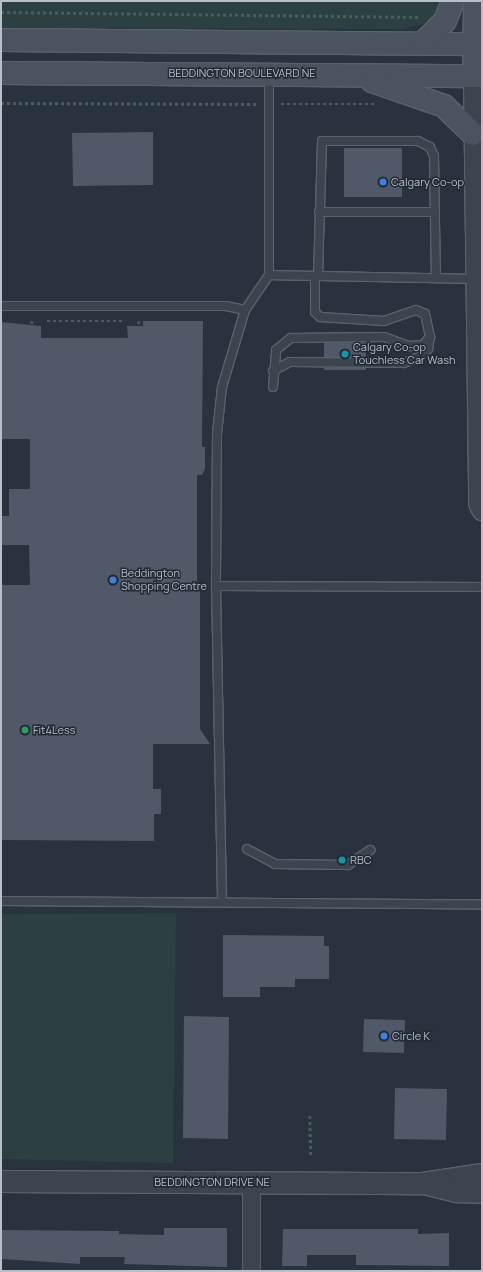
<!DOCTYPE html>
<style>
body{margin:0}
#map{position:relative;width:483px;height:1272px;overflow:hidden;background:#29323f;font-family:Manrope,sans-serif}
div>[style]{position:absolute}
.green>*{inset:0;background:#2c3f41}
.building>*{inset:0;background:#4f5967}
.path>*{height:2.5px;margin-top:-1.25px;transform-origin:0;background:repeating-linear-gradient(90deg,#4b5c5e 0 3px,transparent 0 6px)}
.roads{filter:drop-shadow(1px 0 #5a626c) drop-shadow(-1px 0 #5a626c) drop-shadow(0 1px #5a626c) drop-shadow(0 -1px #5a626c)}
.service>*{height:8px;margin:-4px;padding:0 4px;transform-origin:4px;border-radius:4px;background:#3c444f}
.minor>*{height:17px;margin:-8.5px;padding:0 8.5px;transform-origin:8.5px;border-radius:8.5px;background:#3c444f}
.tertiary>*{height:21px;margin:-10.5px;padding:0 10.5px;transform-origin:10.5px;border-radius:10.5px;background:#3c444f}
.secondary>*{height:22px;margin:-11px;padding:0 11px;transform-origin:11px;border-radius:11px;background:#4b5361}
.dots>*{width:11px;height:11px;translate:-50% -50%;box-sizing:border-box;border:2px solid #212934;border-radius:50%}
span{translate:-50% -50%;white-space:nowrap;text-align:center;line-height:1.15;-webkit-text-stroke:3px #212934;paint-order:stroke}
.street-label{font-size:11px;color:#b9bfc9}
.poi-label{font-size:11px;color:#b9bfc9}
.left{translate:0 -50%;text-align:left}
.frame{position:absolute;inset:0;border:2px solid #b9bfc9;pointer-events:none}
</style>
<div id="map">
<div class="green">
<i style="clip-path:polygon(1px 1px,444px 1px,439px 12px,426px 23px,404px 29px,363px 29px,1px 28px)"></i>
<i style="clip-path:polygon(176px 913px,173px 1163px,1px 1159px,1px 914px)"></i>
</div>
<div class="building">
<i style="clip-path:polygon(153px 132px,153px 185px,73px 186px,72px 133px)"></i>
<i style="clip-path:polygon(344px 148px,402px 148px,402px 197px,344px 197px)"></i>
<i style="clip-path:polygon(143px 321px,203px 321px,202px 447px,205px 447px,205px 469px,202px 475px,197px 475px,197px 584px,200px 584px,200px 729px,210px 744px,153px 744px,153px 789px,161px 789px,161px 814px,154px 814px,154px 841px,1px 840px,1px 585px,30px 585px,29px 545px,1px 545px,1px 516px,9px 516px,9px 489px,30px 489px,30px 439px,1px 439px,1px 322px,41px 326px,41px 338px,128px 338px,127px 326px,143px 326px)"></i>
<i style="clip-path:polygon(324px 343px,366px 343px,366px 357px,324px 357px)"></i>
<i style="clip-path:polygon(324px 368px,366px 368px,366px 370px,324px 370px)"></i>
<i style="clip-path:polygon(223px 935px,324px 936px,324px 946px,329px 946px,329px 979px,295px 979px,295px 987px,260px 987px,260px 997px,223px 997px)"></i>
<i style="clip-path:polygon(184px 1016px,229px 1017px,228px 1139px,183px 1138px)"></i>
<i style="clip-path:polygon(364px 1019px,405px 1020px,404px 1053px,363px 1052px)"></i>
<i style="clip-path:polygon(395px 1088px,447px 1089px,446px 1140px,394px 1139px)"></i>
<i style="clip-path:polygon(164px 1228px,227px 1228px,227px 1267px,124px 1264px,125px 1257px,80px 1257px,80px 1264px,1px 1259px,1px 1230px,119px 1231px,119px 1234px,164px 1235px)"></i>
<i style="clip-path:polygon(283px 1229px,418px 1229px,418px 1234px,449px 1233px,449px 1266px,356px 1265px,356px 1255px,307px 1255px,307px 1266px,282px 1266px)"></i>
</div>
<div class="path">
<i style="left:1px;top:12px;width:419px;rotate:0.7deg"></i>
<i style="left:1px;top:103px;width:255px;rotate:0.2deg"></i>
<i style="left:281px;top:104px;width:93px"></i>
<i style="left:32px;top:321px;width:5px;rotate:90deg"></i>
<i style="left:47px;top:321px;width:76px"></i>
<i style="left:139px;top:321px;width:5px;rotate:90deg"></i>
<i style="left:310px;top:1116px;width:40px;rotate:88.6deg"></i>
</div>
<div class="roads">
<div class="service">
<i style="left:269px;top:76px;width:199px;rotate:90deg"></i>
<i style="left:269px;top:275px;width:42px;rotate:124.4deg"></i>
<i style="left:245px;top:310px;width:80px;rotate:106.6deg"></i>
<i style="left:222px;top:387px;width:47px;rotate:96.1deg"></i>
<i style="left:217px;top:434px;width:152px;rotate:90.4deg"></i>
<i style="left:216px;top:586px;width:266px;rotate:0.2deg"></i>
<i style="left:319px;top:212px;width:116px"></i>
<i style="left:269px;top:275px;width:206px;rotate:1.1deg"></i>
<i style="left:318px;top:276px;width:135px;rotate:-88.3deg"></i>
<i style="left:322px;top:141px;width:96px"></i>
<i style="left:418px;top:141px;width:13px;rotate:27deg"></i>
<i style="left:430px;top:147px;width:10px;rotate:66deg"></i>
<i style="left:434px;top:156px;width:122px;rotate:89.1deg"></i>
<i style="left:1px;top:306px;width:225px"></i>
<i style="left:226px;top:306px;width:19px;rotate:12deg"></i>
<i style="left:273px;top:371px;width:19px;rotate:-28deg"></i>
<i style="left:290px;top:362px;width:114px;rotate:0.5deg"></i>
<i style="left:404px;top:363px;width:18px;rotate:-22deg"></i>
<i style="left:421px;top:356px;width:10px;rotate:-45deg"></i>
<i style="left:428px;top:349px;width:12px;rotate:-81deg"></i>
<i style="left:273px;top:387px;width:37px;rotate:-85deg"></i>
<i style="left:276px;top:350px;width:19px;rotate:-39deg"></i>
<i style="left:291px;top:338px;width:93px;rotate:-0.6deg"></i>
<i style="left:384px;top:337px;width:27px;rotate:20deg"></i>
<i style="left:409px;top:346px;width:14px;rotate:-4deg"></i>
<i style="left:423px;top:345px;width:11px;rotate:-49deg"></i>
<i style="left:430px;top:337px;width:24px;rotate:-102deg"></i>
<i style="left:425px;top:314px;width:10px;rotate:-156deg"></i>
<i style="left:416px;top:310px;width:34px;rotate:161deg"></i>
<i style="left:384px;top:321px;width:64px;rotate:-176.4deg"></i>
<i style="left:320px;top:317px;width:7px;rotate:-135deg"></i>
<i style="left:315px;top:312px;width:36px;rotate:-90deg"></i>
<i style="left:216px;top:586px;width:316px;rotate:88.9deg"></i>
<i style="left:247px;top:849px;width:32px;rotate:28deg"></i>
<i style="left:275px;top:864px;width:73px;rotate:0.8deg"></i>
<i style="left:348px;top:865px;width:27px;rotate:-34deg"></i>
<i style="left:1px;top:901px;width:481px;rotate:0.4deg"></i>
</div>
<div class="minor">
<i style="left:251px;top:1271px;width:89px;rotate:-90deg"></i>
</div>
<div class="tertiary">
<i style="left:474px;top:76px;width:427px;rotate:89.3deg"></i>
<i style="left:479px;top:503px;width:7px;rotate:63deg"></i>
<i style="left:1px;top:1181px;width:422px;rotate:0.3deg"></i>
<i style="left:423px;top:1183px;width:60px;rotate:-8.7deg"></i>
<i style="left:428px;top:1184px;width:30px;rotate:14deg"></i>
<i style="left:457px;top:1191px;width:25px;rotate:2deg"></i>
</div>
<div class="secondary">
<i style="left:1px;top:40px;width:481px;rotate:0.5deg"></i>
<i style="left:423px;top:43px;width:31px;rotate:-45deg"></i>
<i style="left:445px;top:21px;width:22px;rotate:-68deg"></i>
<i style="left:1px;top:73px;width:481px;rotate:0.4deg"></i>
<i style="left:474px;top:76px;width:75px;rotate:-89.2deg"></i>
<i style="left:372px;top:81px;width:76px;rotate:19.1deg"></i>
<i style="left:444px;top:106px;width:40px;rotate:44deg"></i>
</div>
</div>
<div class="dots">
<i style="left:383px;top:182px;background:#3f7fe0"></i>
<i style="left:345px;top:354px;background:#0f9aa8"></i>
<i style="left:113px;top:580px;background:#3f7fe0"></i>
<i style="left:25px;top:730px;background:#2e9e5b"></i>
<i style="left:342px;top:860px;background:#0f9aa8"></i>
<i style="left:384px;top:1036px;background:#3f7fe0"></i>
</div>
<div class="street-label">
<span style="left:242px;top:73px">BEDDINGTON BOULEVARD NE</span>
<span style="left:212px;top:1182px">BEDDINGTON DRIVE NE</span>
</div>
<div class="poi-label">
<span class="left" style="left:391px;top:182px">Calgary Co-op</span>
<span class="left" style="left:353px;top:354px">Calgary Co-op<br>Touchless Car Wash</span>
<span class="left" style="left:121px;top:580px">Beddington<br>Shopping Centre</span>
<span class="left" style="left:33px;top:730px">Fit4Less</span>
<span class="left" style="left:350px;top:860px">RBC</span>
<span class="left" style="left:392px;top:1036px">Circle K</span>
</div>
<div class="frame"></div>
</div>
